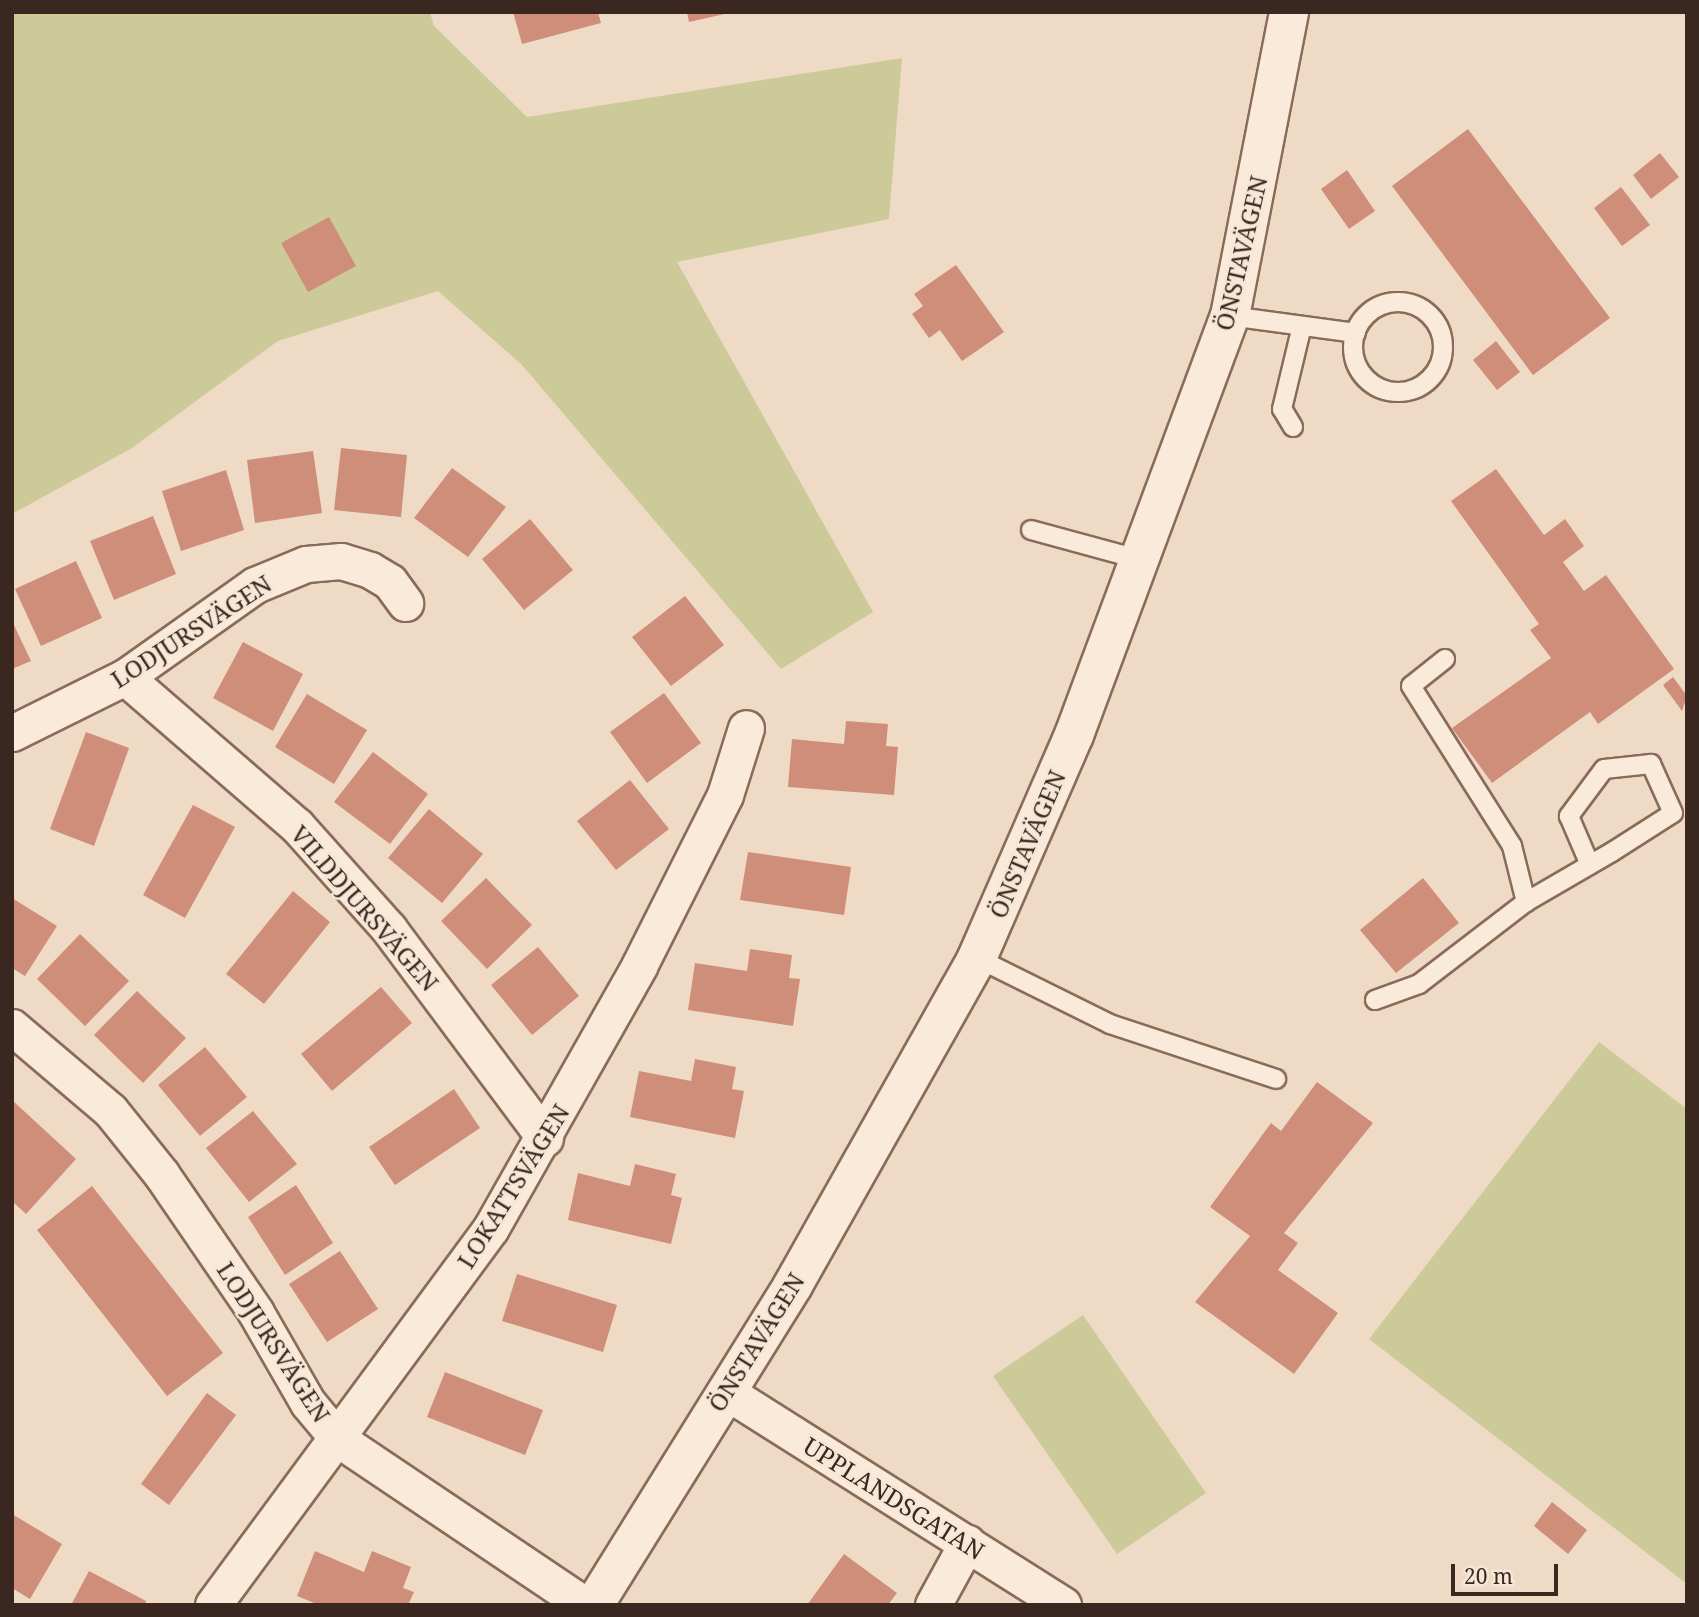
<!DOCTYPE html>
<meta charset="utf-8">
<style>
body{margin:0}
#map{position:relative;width:1699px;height:1617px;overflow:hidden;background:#efdbc5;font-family:"Noto Serif",serif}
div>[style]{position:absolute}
.green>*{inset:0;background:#cdca99}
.building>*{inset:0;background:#ce8e7a}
.roads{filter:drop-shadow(2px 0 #8a6b5b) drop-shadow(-2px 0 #8a6b5b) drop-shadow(0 2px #8a6b5b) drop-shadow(0 -2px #8a6b5b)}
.lane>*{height:18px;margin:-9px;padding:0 9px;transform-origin:9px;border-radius:9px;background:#f9ead9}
.lane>.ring{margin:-9px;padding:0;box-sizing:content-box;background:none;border:18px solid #f9ead9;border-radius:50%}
.street>*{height:35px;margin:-17.5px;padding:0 17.5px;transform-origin:17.5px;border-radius:17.5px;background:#f9ead9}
.secondary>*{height:38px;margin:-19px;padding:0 19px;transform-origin:19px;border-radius:19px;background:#f9ead9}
span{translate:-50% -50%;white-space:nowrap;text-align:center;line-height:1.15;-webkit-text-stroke:5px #f6e6d5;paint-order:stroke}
.street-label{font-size:24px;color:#3a271f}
.frame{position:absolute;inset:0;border:14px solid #3a271f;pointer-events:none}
.scale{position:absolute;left:1451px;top:1564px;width:107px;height:32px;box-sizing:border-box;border:4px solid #3a271f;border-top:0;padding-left:9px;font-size:21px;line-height:24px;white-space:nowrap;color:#3a271f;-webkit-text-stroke:5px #f6e6d5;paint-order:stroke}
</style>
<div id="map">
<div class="green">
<i style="clip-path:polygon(12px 12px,430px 12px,434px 26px,527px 117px,902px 58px,889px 219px,677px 262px,873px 612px,781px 669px,522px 365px,438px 291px,278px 341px,132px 448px,12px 514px)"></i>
<i style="clip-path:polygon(1599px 1042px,1687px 1109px,1687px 1584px,1369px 1339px)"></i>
<i style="clip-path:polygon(1083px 1315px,1206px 1493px,1117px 1554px,993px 1376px)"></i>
</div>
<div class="building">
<i style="clip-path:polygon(513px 12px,598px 12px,601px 23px,522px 44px)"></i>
<i style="clip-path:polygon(687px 12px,728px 12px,729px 13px,689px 22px)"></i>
<i style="clip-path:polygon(1468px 129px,1610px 318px,1533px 375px,1392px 186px)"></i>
<i style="clip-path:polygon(1660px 153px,1679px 177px,1651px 199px,1633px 175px)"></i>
<i style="clip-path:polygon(1347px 170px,1375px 211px,1349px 229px,1321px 189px)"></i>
<i style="clip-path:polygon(1621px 187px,1650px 225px,1622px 246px,1594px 208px)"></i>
<i style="clip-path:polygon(329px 217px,356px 266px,308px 292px,281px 243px)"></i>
<i style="clip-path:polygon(956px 265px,1004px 332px,962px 361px,940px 330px,929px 338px,912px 314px,923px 306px,914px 294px)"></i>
<i style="clip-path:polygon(1496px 341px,1520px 372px,1497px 390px,1473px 360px)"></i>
<i style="clip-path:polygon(341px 448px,407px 455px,401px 517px,334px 510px)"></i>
<i style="clip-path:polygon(313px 451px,322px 513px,255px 523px,247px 460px)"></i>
<i style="clip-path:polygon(452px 468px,506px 507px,468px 557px,414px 518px)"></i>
<i style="clip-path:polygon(1496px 469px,1544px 535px,1565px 519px,1584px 546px,1563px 562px,1584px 591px,1606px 575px,1674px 669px,1598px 724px,1590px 712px,1492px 783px,1452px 728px,1551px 658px,1530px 630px,1539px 624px,1451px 501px)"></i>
<i style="clip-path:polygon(226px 470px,244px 530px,181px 551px,162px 491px)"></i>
<i style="clip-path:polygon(153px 516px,176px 574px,114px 600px,90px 541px)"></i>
<i style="clip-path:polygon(530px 519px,573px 570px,524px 610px,482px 559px)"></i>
<i style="clip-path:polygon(76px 561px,102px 618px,41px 646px,15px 589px)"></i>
<i style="clip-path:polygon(685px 596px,724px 645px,671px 686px,632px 637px)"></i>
<i style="clip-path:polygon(12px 621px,31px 661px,12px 669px)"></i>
<i style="clip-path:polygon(243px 642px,303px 674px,273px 731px,213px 698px)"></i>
<i style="clip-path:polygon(1673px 677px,1687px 696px,1682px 711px,1663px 685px)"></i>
<i style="clip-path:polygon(664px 693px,701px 743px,647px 783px,610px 732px)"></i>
<i style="clip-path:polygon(307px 694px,367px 730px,334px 784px,275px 747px)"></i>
<i style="clip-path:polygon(846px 721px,888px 724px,886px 746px,898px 747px,894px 795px,788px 787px,792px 739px,844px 744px)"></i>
<i style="clip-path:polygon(86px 732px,129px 748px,94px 846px,50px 829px)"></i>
<i style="clip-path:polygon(373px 752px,428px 794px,390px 844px,334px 802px)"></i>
<i style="clip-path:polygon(630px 780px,669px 829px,616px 870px,577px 821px)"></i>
<i style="clip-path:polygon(193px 805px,235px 827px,185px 918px,143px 895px)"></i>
<i style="clip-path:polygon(429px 809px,483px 854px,442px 903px,388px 858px)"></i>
<i style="clip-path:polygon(748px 852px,851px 867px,844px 915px,740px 900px)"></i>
<i style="clip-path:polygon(486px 878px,532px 925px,487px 969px,441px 921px)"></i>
<i style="clip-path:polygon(1423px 878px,1459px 923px,1396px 973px,1360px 930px)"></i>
<i style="clip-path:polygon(293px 891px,330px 922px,264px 1004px,226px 974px)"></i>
<i style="clip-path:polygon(12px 898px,57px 926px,25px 976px,12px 968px)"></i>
<i style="clip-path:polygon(80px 934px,129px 981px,85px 1026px,37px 979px)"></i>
<i style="clip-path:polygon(538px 947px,579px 996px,532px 1035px,491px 985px)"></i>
<i style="clip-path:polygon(750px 949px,792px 955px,789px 978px,800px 979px,793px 1026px,688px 1010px,695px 963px,747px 971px)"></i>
<i style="clip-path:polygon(381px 987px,412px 1023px,332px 1091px,301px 1054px)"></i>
<i style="clip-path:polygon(137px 991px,186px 1038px,143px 1083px,94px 1035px)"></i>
<i style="clip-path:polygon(205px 1047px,247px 1097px,200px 1136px,158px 1085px)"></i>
<i style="clip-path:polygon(695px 1059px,736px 1067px,732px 1089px,744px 1091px,735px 1138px,630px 1117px,639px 1071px,691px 1081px)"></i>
<i style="clip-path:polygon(1317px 1082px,1373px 1123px,1284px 1233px,1298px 1243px,1278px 1270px,1338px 1313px,1294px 1374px,1195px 1302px,1250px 1236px,1210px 1207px,1271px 1123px,1281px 1131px)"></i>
<i style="clip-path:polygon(454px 1089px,480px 1128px,395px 1185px,369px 1147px)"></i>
<i style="clip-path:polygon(12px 1100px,76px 1159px,26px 1214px,12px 1201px)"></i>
<i style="clip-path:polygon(253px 1111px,297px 1164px,249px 1202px,206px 1148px)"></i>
<i style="clip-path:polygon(635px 1164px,676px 1174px,671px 1195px,682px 1198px,671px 1244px,568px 1220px,578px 1173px,630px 1186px)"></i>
<i style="clip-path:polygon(296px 1185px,333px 1243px,285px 1275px,248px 1217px)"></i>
<i style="clip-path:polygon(92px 1186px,223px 1353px,167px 1396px,37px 1230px)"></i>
<i style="clip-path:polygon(340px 1251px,378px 1309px,327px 1342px,289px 1284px)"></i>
<i style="clip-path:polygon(517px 1274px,617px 1305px,603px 1352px,502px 1321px)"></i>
<i style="clip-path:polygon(445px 1372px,543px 1410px,525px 1455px,427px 1417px)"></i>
<i style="clip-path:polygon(207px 1393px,236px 1415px,169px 1505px,141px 1484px)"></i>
<i style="clip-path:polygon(1552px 1502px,1587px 1530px,1568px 1554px,1534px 1526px)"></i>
<i style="clip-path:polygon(12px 1514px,62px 1544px,30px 1599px,12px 1588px)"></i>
<i style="clip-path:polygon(315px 1551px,364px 1572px,372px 1551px,411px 1567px,403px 1588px,414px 1592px,408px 1605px,319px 1605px,297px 1596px)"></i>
<i style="clip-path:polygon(844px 1554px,897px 1593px,888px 1605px,807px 1605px)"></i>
<i style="clip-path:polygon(89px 1571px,146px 1601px,145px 1605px,71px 1605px)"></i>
</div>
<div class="roads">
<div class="lane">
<i class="ring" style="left:1353px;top:302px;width:72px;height:72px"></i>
<i style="left:1230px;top:316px;width:127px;rotate:7.7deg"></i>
<i style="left:1293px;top:427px;width:21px;rotate:-121deg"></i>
<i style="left:1282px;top:409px;width:85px;rotate:-76.5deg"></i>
<i style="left:1031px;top:530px;width:111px;rotate:15.2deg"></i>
<i style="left:1445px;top:659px;width:43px;rotate:141.5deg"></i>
<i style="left:1411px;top:686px;width:189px;rotate:57.7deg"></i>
<i style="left:1512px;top:846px;width:58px;rotate:76deg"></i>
<i style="left:977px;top:958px;width:148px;rotate:26.4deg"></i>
<i style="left:1110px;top:1024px;width:175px;rotate:18.3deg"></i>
<i style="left:1375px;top:1000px;width:47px;rotate:-20deg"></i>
<i style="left:1419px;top:984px;width:135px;rotate:-37.5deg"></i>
<i style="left:1526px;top:902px;width:99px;rotate:-30.2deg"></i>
<i style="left:1612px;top:852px;width:72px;rotate:-32.6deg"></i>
<i style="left:1673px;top:813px;width:54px;rotate:-114.2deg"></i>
<i style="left:1651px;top:764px;width:47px;rotate:173.9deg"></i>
<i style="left:1604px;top:769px;width:59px;rotate:126.7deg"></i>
<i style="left:1569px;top:816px;width:53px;rotate:66.8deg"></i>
</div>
<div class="street">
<i style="left:125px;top:677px;width:228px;rotate:40.9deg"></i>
<i style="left:297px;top:826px;width:138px;rotate:48.2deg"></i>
<i style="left:389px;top:929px;width:261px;rotate:53.3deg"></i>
<i style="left:12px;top:733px;width:126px;rotate:-26.4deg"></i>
<i style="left:125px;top:677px;width:159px;rotate:-35.3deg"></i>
<i style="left:255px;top:585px;width:55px;rotate:-22.4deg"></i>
<i style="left:306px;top:564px;width:35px;rotate:-5deg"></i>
<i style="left:341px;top:561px;width:30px;rotate:17deg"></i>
<i style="left:370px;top:570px;width:23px;rotate:31deg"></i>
<i style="left:390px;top:582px;width:26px;rotate:54deg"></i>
<i style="left:12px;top:1027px;width:128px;rotate:40.3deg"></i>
<i style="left:110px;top:1110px;width:83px;rotate:51.3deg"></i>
<i style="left:162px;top:1175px;width:165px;rotate:55.6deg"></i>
<i style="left:255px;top:1311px;width:106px;rotate:60.1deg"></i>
<i style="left:308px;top:1403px;width:47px;rotate:50.2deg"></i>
<i style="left:338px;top:1439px;width:298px;rotate:33.9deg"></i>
<i style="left:725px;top:1391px;width:400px;rotate:32.3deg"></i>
<i style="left:213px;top:1605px;width:468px;rotate:-53.6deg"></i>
<i style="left:491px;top:1228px;width:301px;rotate:-60.5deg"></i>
<i style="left:639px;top:966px;width:191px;rotate:-63.3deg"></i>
<i style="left:725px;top:795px;width:70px;rotate:-72.6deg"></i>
<i style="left:933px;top:1605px;width:71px;rotate:-61.3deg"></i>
</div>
<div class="secondary">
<i style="left:594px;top:1605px;width:377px;rotate:-58.1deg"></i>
<i style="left:793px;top:1285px;width:375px;rotate:-60.6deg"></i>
<i style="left:977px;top:958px;width:243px;rotate:-66.5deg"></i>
<i style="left:1074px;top:735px;width:447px;rotate:-69.6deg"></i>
<i style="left:1230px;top:316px;width:310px;rotate:-79deg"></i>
</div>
</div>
<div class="street-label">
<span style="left:1241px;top:253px;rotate:-77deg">ÖNSTAVÄGEN</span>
<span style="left:191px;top:631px;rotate:-33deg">LODJURSVÄGEN</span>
<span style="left:1027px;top:844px;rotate:-67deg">ÖNSTAVÄGEN</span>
<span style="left:365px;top:908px;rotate:49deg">VILDDJURSVÄGEN</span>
<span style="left:513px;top:1186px;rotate:-58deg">LOKATTSVÄGEN</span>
<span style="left:274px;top:1342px;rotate:57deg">LODJURSVÄGEN</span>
<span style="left:756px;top:1342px;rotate:-58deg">ÖNSTAVÄGEN</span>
<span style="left:894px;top:1498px;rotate:32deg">UPPLANDSGATAN</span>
</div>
<div class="frame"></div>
<div class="scale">20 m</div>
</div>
